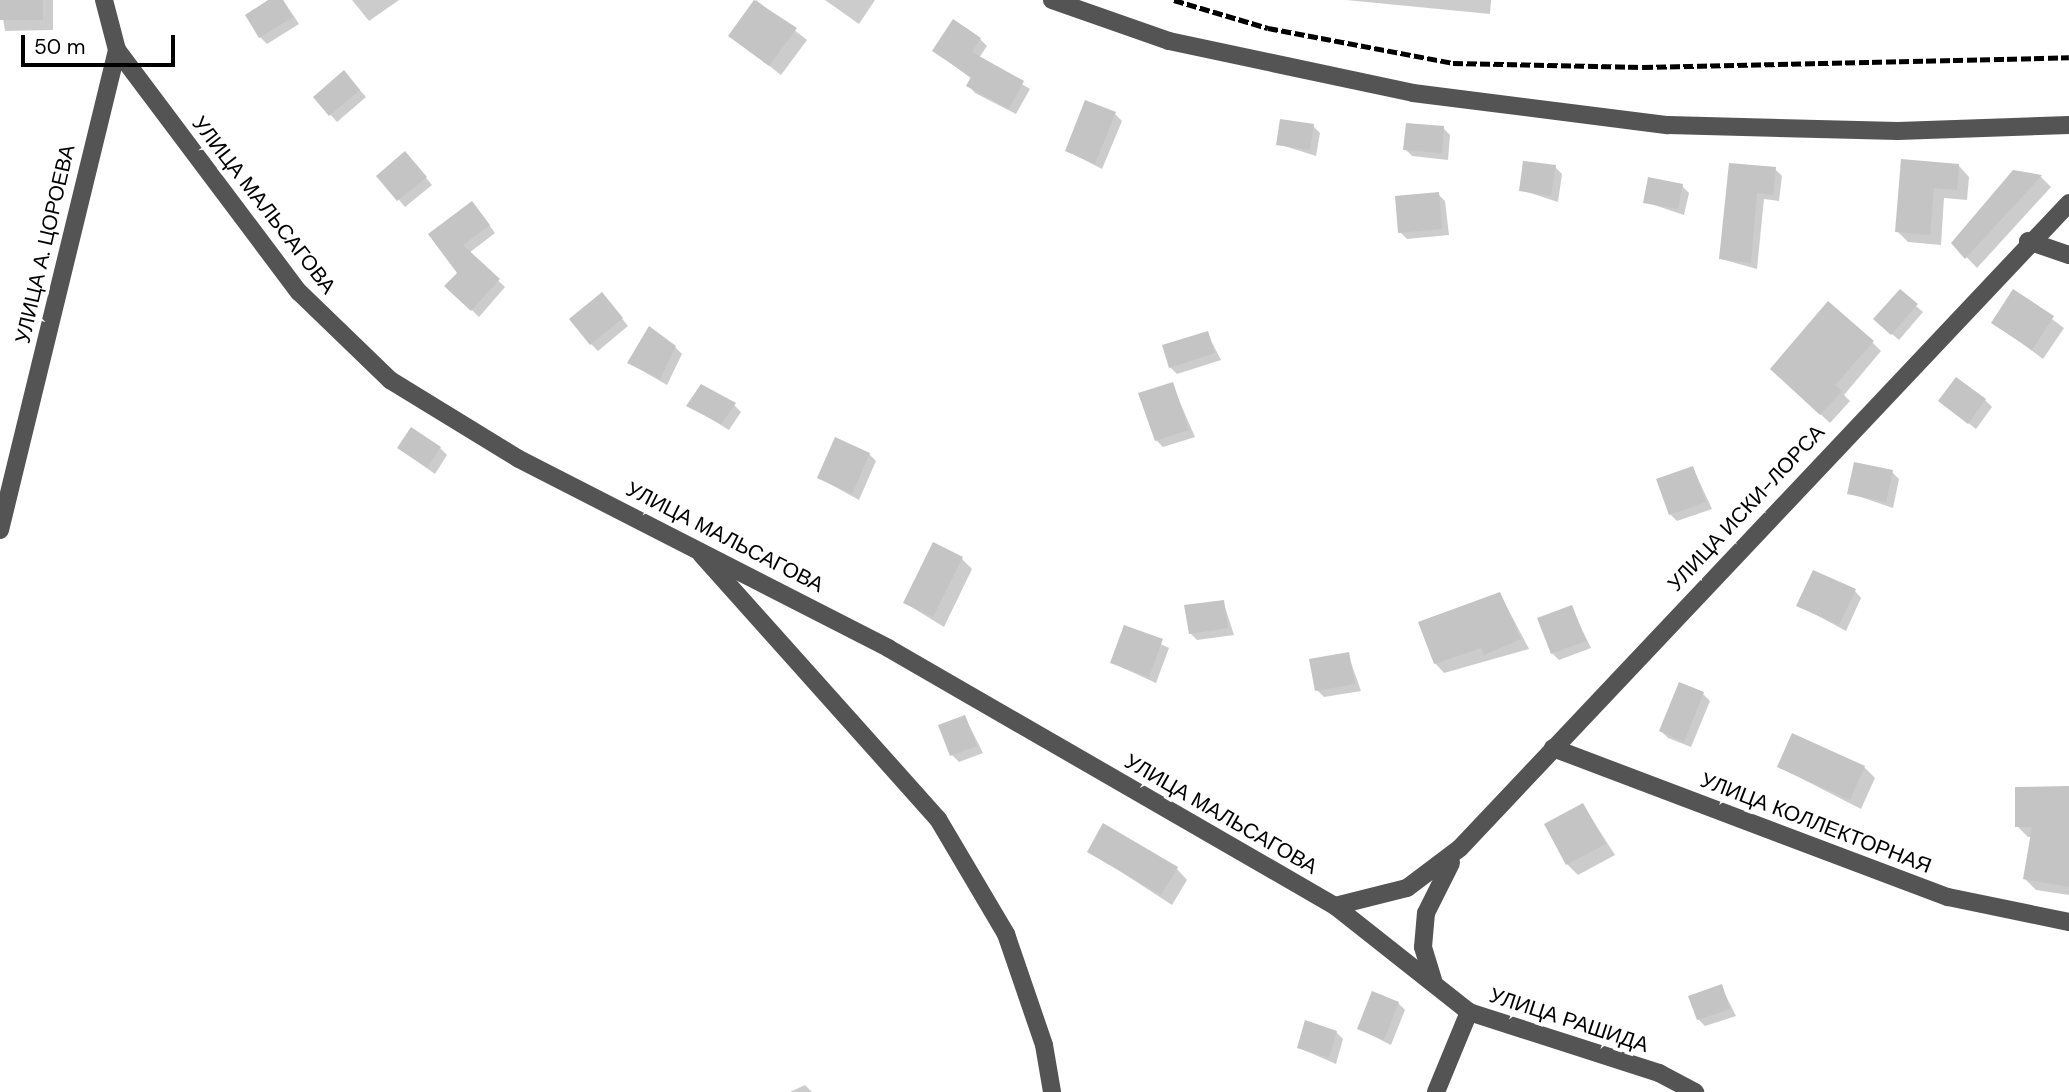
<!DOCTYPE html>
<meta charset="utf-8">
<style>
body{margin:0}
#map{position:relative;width:2069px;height:1092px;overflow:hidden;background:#fff;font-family:"DM Sans",sans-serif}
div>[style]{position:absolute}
.shadow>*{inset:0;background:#0003}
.building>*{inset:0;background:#c4c4c4}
.minor>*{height:18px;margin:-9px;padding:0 9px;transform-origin:9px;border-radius:9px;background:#545454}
.rail>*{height:5px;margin-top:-2.5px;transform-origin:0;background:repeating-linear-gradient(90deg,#000 0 10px,transparent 0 13.5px)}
span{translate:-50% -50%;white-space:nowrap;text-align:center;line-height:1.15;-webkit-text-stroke:7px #fff;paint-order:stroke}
.street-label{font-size:21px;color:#000}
.scale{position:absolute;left:21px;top:35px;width:154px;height:32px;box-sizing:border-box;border:4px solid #000;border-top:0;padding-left:9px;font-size:21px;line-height:24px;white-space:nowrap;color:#000;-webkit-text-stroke:5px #fff;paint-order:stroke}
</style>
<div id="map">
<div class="shadow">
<i style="clip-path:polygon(0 0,53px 0,53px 30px,5px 31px)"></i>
<i style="clip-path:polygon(272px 0,283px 0,299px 24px,267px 44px,260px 37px)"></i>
<i style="clip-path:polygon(352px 0,399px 0,369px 21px)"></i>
<i style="clip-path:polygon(756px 0,807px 40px,781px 75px,730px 35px)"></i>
<i style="clip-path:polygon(825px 0,875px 0,859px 24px)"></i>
<i style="clip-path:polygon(1346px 0,1491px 0,1490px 14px)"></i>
<i style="clip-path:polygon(980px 39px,987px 46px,979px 58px,1030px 89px,1016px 114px,975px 93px,969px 86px,972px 79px,934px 51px)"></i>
<i style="clip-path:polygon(351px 80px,366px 97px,337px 122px,315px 97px)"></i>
<i style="clip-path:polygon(1115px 114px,1122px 121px,1102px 169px,1067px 151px)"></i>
<i style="clip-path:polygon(1313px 126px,1320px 133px,1316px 156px,1278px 144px)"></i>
<i style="clip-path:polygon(1443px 128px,1450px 135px,1448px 160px,1412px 156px,1405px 149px)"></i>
<i style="clip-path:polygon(412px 161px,432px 185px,405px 207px,379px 176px)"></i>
<i style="clip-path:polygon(1903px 161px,1959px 166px,1969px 177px,1967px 200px,1944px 198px,1941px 245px,1908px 242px,1897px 231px)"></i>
<i style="clip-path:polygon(1731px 165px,1775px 169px,1782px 176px,1779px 201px,1764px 199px,1757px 269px,1721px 259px)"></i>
<i style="clip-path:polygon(1555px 167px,1562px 174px,1558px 202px,1521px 190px)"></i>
<i style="clip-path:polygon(2014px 172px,2041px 177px,2051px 187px,1977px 268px,1953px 243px)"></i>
<i style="clip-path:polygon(1682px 186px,1689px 193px,1684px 215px,1645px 202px)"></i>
<i style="clip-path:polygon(1438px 194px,1445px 201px,1449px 235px,1407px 239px,1400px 232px)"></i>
<i style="clip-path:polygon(479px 211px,495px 233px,469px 253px,505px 287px,479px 317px,447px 286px,459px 273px,430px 235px)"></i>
<i style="clip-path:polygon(2014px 291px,2064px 328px,2043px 359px,1993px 322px)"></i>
<i style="clip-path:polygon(608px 301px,628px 326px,598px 351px,591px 344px)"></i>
<i style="clip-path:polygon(1916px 306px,1923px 312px,1899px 340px,1883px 326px)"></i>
<i style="clip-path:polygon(1207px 333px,1221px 360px,1177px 374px,1170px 367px)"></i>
<i style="clip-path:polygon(1872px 342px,1881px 351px,1844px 395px,1850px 401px,1830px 423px,1782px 378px)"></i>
<i style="clip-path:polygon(675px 347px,682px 354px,667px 385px,629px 363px)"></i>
<i style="clip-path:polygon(1172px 384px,1195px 437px,1163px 447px,1156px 440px)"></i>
<i style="clip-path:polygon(1985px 400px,1992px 407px,1976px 429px,1940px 401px)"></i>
<i style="clip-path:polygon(688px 405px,734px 405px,741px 412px,729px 430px)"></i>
<i style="clip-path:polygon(399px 448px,440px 448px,447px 455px,435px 474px)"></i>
<i style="clip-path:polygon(869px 454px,876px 461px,859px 500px,819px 478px)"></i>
<i style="clip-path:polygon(1693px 468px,1712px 509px,1677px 521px,1670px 514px)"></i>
<i style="clip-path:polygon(1892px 472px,1899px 479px,1893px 508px,1849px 493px)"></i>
<i style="clip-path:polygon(961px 558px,972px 569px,944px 627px,905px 603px)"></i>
<i style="clip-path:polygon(1855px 591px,1861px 598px,1846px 631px,1798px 605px)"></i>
<i style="clip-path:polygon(1500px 594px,1529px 649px,1444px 673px,1435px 663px)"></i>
<i style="clip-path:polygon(1223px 601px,1234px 635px,1197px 640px,1190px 633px)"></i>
<i style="clip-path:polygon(1571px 607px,1591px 648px,1559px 660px,1552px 653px)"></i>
<i style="clip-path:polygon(1125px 627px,1169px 648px,1156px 683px,1112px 663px)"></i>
<i style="clip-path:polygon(1348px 654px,1361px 691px,1324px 697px,1317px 690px)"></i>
<i style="clip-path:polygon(1703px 694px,1710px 701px,1691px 747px,1668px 738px,1661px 731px)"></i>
<i style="clip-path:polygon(965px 717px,983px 753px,959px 762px,952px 755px)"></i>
<i style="clip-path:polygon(1779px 767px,1864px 767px,1875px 778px,1861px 809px)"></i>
<i style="clip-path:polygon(2069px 788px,2069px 837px,2028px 837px,2017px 826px)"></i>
<i style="clip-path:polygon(1583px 805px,1615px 855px,1578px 875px,1567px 864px)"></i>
<i style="clip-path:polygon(1089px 851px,1177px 869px,1187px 880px,1172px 905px)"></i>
<i style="clip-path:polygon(2069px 852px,2069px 895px,2036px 890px,2025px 879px)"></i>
<i style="clip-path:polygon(1721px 986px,1736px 1016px,1705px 1026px,1698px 1019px)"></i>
<i style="clip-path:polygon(1398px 1003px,1405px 1010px,1391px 1045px,1359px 1029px)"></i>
<i style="clip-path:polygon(1336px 1032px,1343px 1039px,1336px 1064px,1299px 1048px)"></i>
<i style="clip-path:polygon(805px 1085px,812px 1092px,790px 1092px)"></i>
</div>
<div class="building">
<i style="clip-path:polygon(0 0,43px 0,43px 20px,0 20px)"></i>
<i style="clip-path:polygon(268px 0,283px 0,293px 17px,259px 38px,245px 15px)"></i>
<i style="clip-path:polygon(754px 0,797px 28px,769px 66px,728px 36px)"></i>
<i style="clip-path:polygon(953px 19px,981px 38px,972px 52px,1024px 81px,1009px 109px,966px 86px,971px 77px,932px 51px)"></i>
<i style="clip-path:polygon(344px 70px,360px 90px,329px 116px,313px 97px)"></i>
<i style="clip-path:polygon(1085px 100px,1116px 112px,1095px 164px,1065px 151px)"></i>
<i style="clip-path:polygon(1280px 119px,1314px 124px,1310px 150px,1276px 145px)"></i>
<i style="clip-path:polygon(1406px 123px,1444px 126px,1442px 153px,1403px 150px)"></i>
<i style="clip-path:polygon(405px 151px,427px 177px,397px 201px,376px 176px)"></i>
<i style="clip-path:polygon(1901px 159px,1959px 164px,1957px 190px,1934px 188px,1930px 235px,1895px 232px)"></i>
<i style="clip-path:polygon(1523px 161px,1556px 165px,1551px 196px,1519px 191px)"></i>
<i style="clip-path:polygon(1729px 163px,1776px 167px,1773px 195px,1757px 193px,1751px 263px,1719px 259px)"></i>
<i style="clip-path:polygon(2013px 170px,2042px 175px,1965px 259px,1951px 243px)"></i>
<i style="clip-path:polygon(1648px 177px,1683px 184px,1678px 209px,1643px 203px)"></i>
<i style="clip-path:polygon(1439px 192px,1442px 229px,1398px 233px,1395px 196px)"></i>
<i style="clip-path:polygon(472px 201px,490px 225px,463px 245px,500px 279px,471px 311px,444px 286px,457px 273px,428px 234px)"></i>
<i style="clip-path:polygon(1900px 289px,1918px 304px,1891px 335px,1873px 319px)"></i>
<i style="clip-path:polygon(2013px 289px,2054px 316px,2032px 350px,1991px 323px)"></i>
<i style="clip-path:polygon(602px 292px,623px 318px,590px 345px,569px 319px)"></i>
<i style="clip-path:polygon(1828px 301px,1874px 341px,1835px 385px,1842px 391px,1820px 415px,1770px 369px)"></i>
<i style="clip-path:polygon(649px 326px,676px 346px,660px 379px,627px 363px)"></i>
<i style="clip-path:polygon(1208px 331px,1215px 353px,1169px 368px,1162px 345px)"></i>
<i style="clip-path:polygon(1956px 377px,1986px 399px,1968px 424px,1938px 401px)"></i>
<i style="clip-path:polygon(1173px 382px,1189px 430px,1155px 441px,1138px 393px)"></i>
<i style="clip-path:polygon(701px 384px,736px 403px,721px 424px,686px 406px)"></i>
<i style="clip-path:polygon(411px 427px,441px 447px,427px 468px,397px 448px)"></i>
<i style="clip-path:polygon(835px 437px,870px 453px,852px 494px,817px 478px)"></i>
<i style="clip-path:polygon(1854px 462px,1893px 470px,1886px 502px,1847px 494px)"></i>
<i style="clip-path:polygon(1693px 466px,1706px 502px,1669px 515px,1656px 479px)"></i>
<i style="clip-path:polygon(933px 542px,963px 557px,933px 617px,903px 603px)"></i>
<i style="clip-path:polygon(1813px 570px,1856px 589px,1839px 625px,1796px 606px)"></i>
<i style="clip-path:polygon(1500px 592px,1521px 639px,1484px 655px,1481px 648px,1434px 664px,1418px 622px)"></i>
<i style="clip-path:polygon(1224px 600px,1228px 628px,1189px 634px,1184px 605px)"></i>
<i style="clip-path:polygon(1572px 605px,1586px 641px,1551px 654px,1537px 618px)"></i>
<i style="clip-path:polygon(1124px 625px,1163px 639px,1149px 677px,1110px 663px)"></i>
<i style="clip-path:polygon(1349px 652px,1355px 684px,1315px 691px,1309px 659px)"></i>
<i style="clip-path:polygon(1679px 682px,1704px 692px,1684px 742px,1659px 731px)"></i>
<i style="clip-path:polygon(965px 715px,977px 746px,950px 756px,938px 725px)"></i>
<i style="clip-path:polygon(1792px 733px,1865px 766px,1850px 800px,1777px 767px)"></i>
<i style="clip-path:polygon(2069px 786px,2069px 887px,2023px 879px,2032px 827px,2015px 827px,2015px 787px)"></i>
<i style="clip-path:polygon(1583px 803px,1606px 844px,1566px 865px,1544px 824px)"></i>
<i style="clip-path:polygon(1103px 823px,1178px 867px,1161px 895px,1087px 852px)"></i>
<i style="clip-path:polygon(1722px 984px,1730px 1009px,1697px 1020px,1688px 996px)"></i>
<i style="clip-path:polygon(1372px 991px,1399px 1002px,1384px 1040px,1357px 1029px)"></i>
<i style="clip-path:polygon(1305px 1020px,1337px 1031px,1329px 1058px,1297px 1048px)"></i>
</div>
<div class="minor">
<i style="left:104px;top:0;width:52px;rotate:75.4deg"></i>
<i style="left:117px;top:50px;width:303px;rotate:53.1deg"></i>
<i style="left:299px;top:292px;width:127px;rotate:44deg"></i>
<i style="left:390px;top:380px;width:151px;rotate:31.5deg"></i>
<i style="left:519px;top:459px;width:415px;rotate:27.1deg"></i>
<i style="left:888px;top:648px;width:516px;rotate:29.99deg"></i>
<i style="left:1335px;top:906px;width:74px;rotate:-14deg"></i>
<i style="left:1407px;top:888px;width:66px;rotate:-37deg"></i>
<i style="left:1460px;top:848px;width:887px;rotate:-46.64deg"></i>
<i style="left:1052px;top:0;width:124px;rotate:19.3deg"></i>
<i style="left:1169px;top:41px;width:249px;rotate:12deg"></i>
<i style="left:1413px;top:93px;width:257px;rotate:7.2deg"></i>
<i style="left:1668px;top:125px;width:230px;rotate:1.5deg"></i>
<i style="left:1898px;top:131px;width:171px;rotate:-2deg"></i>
<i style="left:2028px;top:241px;width:43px;rotate:18.9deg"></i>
<i style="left:0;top:530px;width:494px;rotate:-76.3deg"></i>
<i style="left:701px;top:554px;width:356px;rotate:48.2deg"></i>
<i style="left:938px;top:819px;width:134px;rotate:59.4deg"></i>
<i style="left:1006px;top:934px;width:117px;rotate:71.1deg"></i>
<i style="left:1044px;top:1045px;width:48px;rotate:80.3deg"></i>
<i style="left:1553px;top:748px;width:422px;rotate:20.7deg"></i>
<i style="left:1948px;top:897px;width:124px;rotate:11.7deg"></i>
<i style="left:1335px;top:906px;width:171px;rotate:38.3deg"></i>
<i style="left:1469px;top:1012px;width:200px;rotate:17.8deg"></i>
<i style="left:1659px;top:1073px;width:41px;rotate:27.8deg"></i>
<i style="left:1433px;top:980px;width:34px;rotate:-107deg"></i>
<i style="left:1423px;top:947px;width:34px;rotate:-85deg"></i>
<i style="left:1426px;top:913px;width:56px;rotate:-63.4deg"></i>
<i style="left:1436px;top:1092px;width:87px;rotate:-67.6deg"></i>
</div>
<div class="rail">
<i style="left:1174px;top:0;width:98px;rotate:16.6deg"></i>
<i style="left:1268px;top:28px;width:188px;rotate:10.7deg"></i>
<i style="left:1453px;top:63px;width:190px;rotate:1.2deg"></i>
<i style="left:1643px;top:67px;width:426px;rotate:-1.3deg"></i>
</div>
<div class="street-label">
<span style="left:264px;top:205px;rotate:52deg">УЛИЦА МАЛЬСАГОВА</span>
<span style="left:45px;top:244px;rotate:-77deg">УЛИЦА А. ЦОРОЕВА</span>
<span style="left:1746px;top:508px;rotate:-47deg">УЛИЦА ИСКИ-ЛОРСА</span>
<span style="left:725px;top:537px;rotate:27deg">УЛИЦА МАЛЬСАГОВА</span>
<span style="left:1221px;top:814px;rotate:30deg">УЛИЦА МАЛЬСАГОВА</span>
<span style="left:1816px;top:823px;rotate:21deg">УЛИЦА КОЛЛЕКТОРНАЯ</span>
<span style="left:1569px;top:1020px;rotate:18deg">УЛИЦА РАШИДА</span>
</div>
<div class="scale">50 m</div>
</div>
